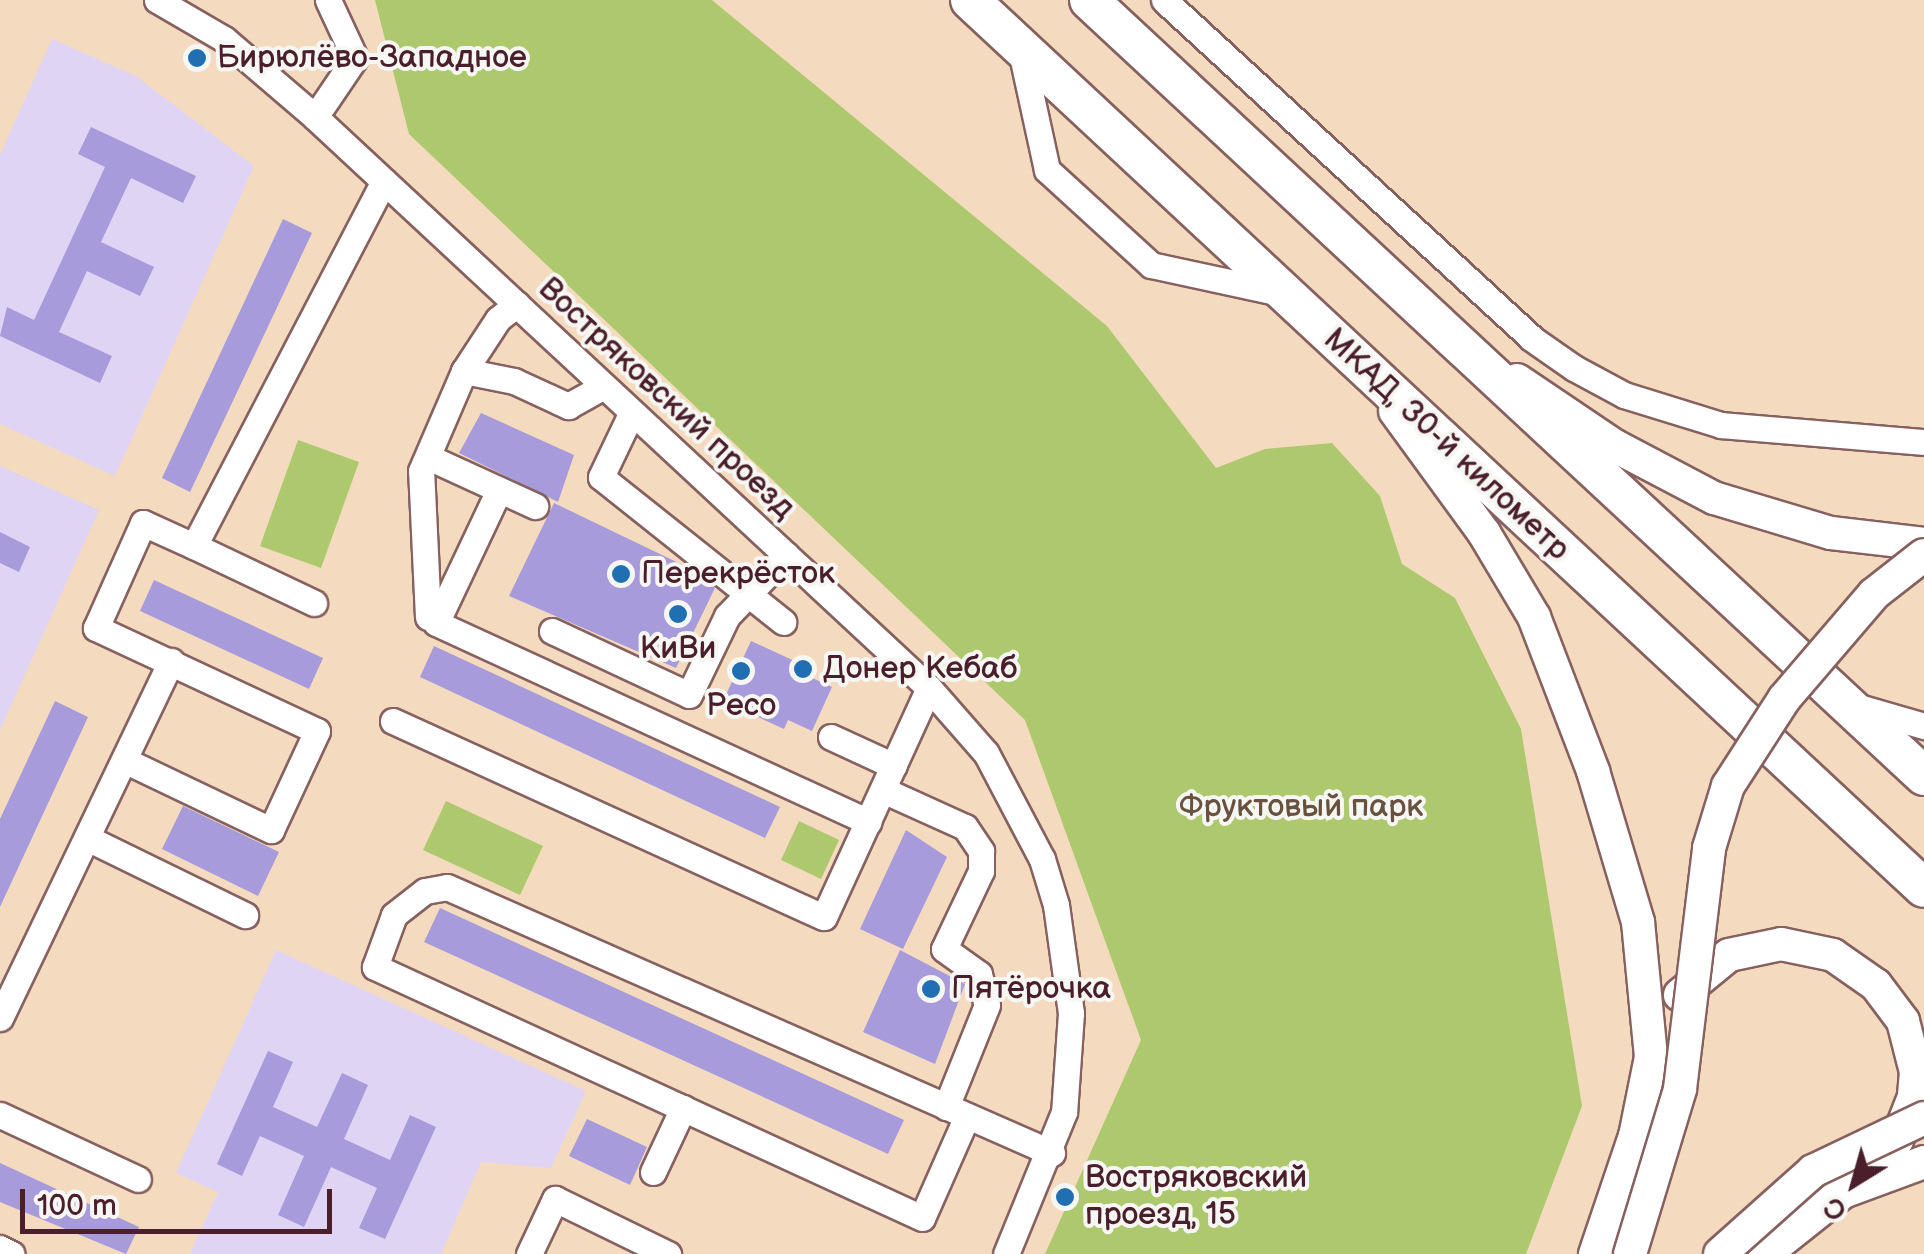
<!DOCTYPE html>
<meta charset="utf-8">
<style>
body{margin:0}
#map{position:relative;width:1924px;height:1254px;overflow:hidden;background:#f4dbc0;font-family:"Balsamiq Sans",sans-serif}
div>[style]{position:absolute}
.built>*{inset:0;background:#e0d4f4}
.green>*{inset:0;background:#aec86e}
.building>*{inset:0;background:#a79bdb}
.roads{filter:drop-shadow(2px 0 #86615f) drop-shadow(-2px 0 #86615f) drop-shadow(0 2px #86615f) drop-shadow(0 -2px #86615f)}
.minor>*{height:25px;margin:-12.5px;padding:0 12.5px;transform-origin:12.5px;border-radius:12.5px;background:#fff}
.major>*{height:32px;margin:-16px;padding:0 16px;transform-origin:16px;border-radius:16px;background:#fff}
.highway>*{height:38px;margin:-19px;padding:0 19px;transform-origin:19px;border-radius:19px;background:#fff}
.bridges{filter:drop-shadow(2px 0 #86615f) drop-shadow(-2px 0 #86615f) drop-shadow(0 2px #86615f) drop-shadow(0 -2px #86615f)}
.major-bridge>*{height:32px;margin:-16px;padding:0 16px;transform-origin:16px;border-radius:16px;background:#fff}
.dots>*{width:28px;height:28px;translate:-50% -50%;box-sizing:border-box;border:5px solid #f6f6f2;border-radius:50%}
span{translate:-50% -50%;white-space:nowrap;text-align:center;line-height:1.15;-webkit-text-stroke:8px #f6f6f2;paint-order:stroke}
.poi-label{font-size:32px;color:#4a1f2b}
.left{translate:0 -50%;text-align:left}
.street-label{font-size:32px;color:#4a1f2b}
.park-label{font-size:32px;color:#68523f}
.north{position:absolute;left:1804px;top:1134px;width:100px;height:100px;-webkit-text-stroke:8px #f6f6f2;paint-order:stroke;rotate:217deg;font-size:28px;font-weight:700;line-height:40px;text-align:center;color:#4a1f2b}
.north::after{content:'';display:block;margin:auto;width:35px;height:45px;background:#4a1f2b;clip-path:polygon(50% 0,100% 100%,50% 72%,0 100%)}
.scale{position:absolute;left:20px;top:1189px;width:312px;height:45px;box-sizing:border-box;border:5px solid #4a1f2b;border-top:0;padding-left:12px;font-size:30px;line-height:35px;white-space:nowrap;color:#4a1f2b;-webkit-text-stroke:8px #f6f6f2;paint-order:stroke}
</style>
<div id="map">
<div class="built">
<i style="clip-path:polygon(52px 39px,136px 76px,254px 166px,115px 476px,0 424px,0 155px)"></i>
<i style="clip-path:polygon(0 466px,99px 510px,0 730px)"></i>
<i style="clip-path:polygon(276px 950px,586px 1091px,551px 1168px,481px 1162px,441px 1254px,190px 1254px,218px 1192px,176px 1173px)"></i>
</div>
<div class="green">
<i style="clip-path:polygon(375px 0,712px 0,1107px 326px,1216px 468px,1265px 449px,1332px 443px,1380px 496px,1402px 564px,1455px 598px,1521px 729px,1582px 1106px,1526px 1254px,1045px 1254px,1141px 1040px,1025px 720px,409px 134px)"></i>
<i style="clip-path:polygon(298px 440px,359px 462px,321px 568px,260px 546px)"></i>
<i style="clip-path:polygon(446px 801px,543px 846px,520px 895px,423px 850px)"></i>
<i style="clip-path:polygon(799px 821px,839px 840px,821px 879px,781px 860px)"></i>
</div>
<div class="building">
<i style="clip-path:polygon(91px 127px,196px 176px,183px 203px,131px 178px,101px 242px,154px 267px,140px 296px,87px 271px,59px 332px,112px 356px,100px 383px,0 336px,7px 307px,34px 320px,105px 167px,78px 154px)"></i>
<i style="clip-path:polygon(283px 219px,312px 233px,190px 492px,162px 478px)"></i>
<i style="clip-path:polygon(481px 413px,574px 455px,558px 502px,459px 453px)"></i>
<i style="clip-path:polygon(554px 503px,689px 568px,715px 588px,676px 668px,509px 596px)"></i>
<i style="clip-path:polygon(0 532px,30px 547px,19px 572px,0 563px)"></i>
<i style="clip-path:polygon(154px 580px,323px 658px,309px 689px,140px 611px)"></i>
<i style="clip-path:polygon(751px 641px,812px 669px,808px 676px,832px 687px,812px 731px,788px 720px,784px 729px,723px 701px)"></i>
<i style="clip-path:polygon(434px 646px,780px 807px,765px 838px,420px 677px)"></i>
<i style="clip-path:polygon(55px 701px,88px 717px,0 907px,0 819px)"></i>
<i style="clip-path:polygon(183px 806px,279px 852px,258px 896px,162px 849px)"></i>
<i style="clip-path:polygon(906px 830px,947px 857px,903px 949px,860px 929px)"></i>
<i style="clip-path:polygon(440px 908px,904px 1120px,888px 1154px,424px 942px)"></i>
<i style="clip-path:polygon(900px 950px,965px 984px,935px 1064px,863px 1032px)"></i>
<i style="clip-path:polygon(268px 1051px,293px 1062px,273px 1107px,317px 1127px,342px 1073px,368px 1085px,344px 1139px,390px 1160px,410px 1115px,436px 1127px,385px 1239px,359px 1228px,377px 1188px,331px 1167px,304px 1227px,278px 1215px,304px 1156px,260px 1136px,242px 1176px,217px 1164px)"></i>
<i style="clip-path:polygon(587px 1119px,647px 1147px,630px 1185px,569px 1156px)"></i>
<i style="clip-path:polygon(0 1163px,139px 1227px,126px 1254px,0 1202px)"></i>
</div>
<div class="roads">
<div class="minor">
<i style="left:157px;top:0;width:78px;rotate:30.2deg"></i>
<i style="left:224px;top:39px;width:120px;rotate:40.6deg"></i>
<i style="left:315px;top:117px;width:838px;rotate:42.92deg"></i>
<i style="left:929px;top:688px;width:86px;rotate:48.8deg"></i>
<i style="left:986px;top:753px;width:120px;rotate:62.2deg"></i>
<i style="left:1042px;top:859px;width:48px;rotate:73.1deg"></i>
<i style="left:1056px;top:905px;width:109px;rotate:82.1deg"></i>
<i style="left:1071px;top:1013px;width:99px;rotate:94deg"></i>
<i style="left:1064px;top:1112px;width:153px;rotate:112.2deg"></i>
<i style="left:1164px;top:0;width:499px;rotate:42.6deg"></i>
<i style="left:1531px;top:338px;width:52px;rotate:34.9deg"></i>
<i style="left:1574px;top:368px;width:57px;rotate:28.4deg"></i>
<i style="left:1624px;top:395px;width:102px;rotate:17.2deg"></i>
<i style="left:1721px;top:425px;width:204px;rotate:4.8deg"></i>
<i style="left:1020px;top:46px;width:127px;rotate:77.7deg"></i>
<i style="left:1047px;top:170px;width:141px;rotate:42.4deg"></i>
<i style="left:1151px;top:265px;width:133px;rotate:12.2deg"></i>
<i style="left:315px;top:117px;width:71px;rotate:-55.9deg"></i>
<i style="left:355px;top:58px;width:64px;rotate:-115deg"></i>
<i style="left:464px;top:371px;width:51px;rotate:11.3deg"></i>
<i style="left:514px;top:381px;width:60px;rotate:24.8deg"></i>
<i style="left:568px;top:406px;width:41px;rotate:-29.1deg"></i>
<i style="left:632px;top:412px;width:72px;rotate:115.5deg"></i>
<i style="left:601px;top:477px;width:233px;rotate:38.5deg"></i>
<i style="left:428px;top:457px;width:118px;rotate:24.6deg"></i>
<i style="left:499px;top:490px;width:147px;rotate:115.3deg"></i>
<i style="left:436px;top:623px;width:476px;rotate:24.7deg"></i>
<i style="left:194px;top:546px;width:133px;rotate:25.4deg"></i>
<i style="left:428px;top:617px;width:146px;rotate:-92.7deg"></i>
<i style="left:421px;top:471px;width:109px;rotate:-66.7deg"></i>
<i style="left:464px;top:371px;width:62px;rotate:-56.8deg"></i>
<i style="left:498px;top:319px;width:24px;rotate:-38deg"></i>
<i style="left:552px;top:631px;width:151px;rotate:25deg"></i>
<i style="left:689px;top:695px;width:88px;rotate:-64.3deg"></i>
<i style="left:727px;top:616px;width:85px;rotate:-46deg"></i>
<i style="left:1862px;top:708px;width:65px;rotate:16.2deg"></i>
<i style="left:393px;top:721px;width:473px;rotate:24.5deg"></i>
<i style="left:824px;top:917px;width:252px;rotate:-65.4deg"></i>
<i style="left:831px;top:737px;width:69px;rotate:24.7deg"></i>
<i style="left:124px;top:760px;width:163px;rotate:25.5deg"></i>
<i style="left:271px;top:830px;width:109px;rotate:-65.1deg"></i>
<i style="left:317px;top:731px;width:244px;rotate:-155deg"></i>
<i style="left:96px;top:628px;width:115px;rotate:-65.9deg"></i>
<i style="left:143px;top:523px;width:56px;rotate:24.3deg"></i>
<i style="left:194px;top:546px;width:411px;rotate:-62.5deg"></i>
<i style="left:883px;top:790px;width:90px;rotate:24.3deg"></i>
<i style="left:965px;top:827px;width:29px;rotate:56deg"></i>
<i style="left:981px;top:851px;width:20px;rotate:90deg"></i>
<i style="left:981px;top:871px;width:86px;rotate:115.4deg"></i>
<i style="left:944px;top:949px;width:43px;rotate:35.5deg"></i>
<i style="left:979px;top:974px;width:32px;rotate:76deg"></i>
<i style="left:987px;top:1005px;width:110px;rotate:111.9deg"></i>
<i style="left:87px;top:838px;width:176px;rotate:26deg"></i>
<i style="left:0;top:1018px;width:396px;rotate:-64.4deg"></i>
<i style="left:0;top:1115px;width:152px;rotate:24.9deg"></i>
<i style="left:967px;top:1116px;width:111px;rotate:113.8deg"></i>
<i style="left:922px;top:1218px;width:602px;rotate:-155.35deg"></i>
<i style="left:375px;top:967px;width:55px;rotate:-69.9deg"></i>
<i style="left:394px;top:915px;width:39px;rotate:-38deg"></i>
<i style="left:425px;top:891px;width:22px;rotate:-10deg"></i>
<i style="left:447px;top:887px;width:661px;rotate:23.73deg"></i>
<i style="left:653px;top:1172px;width:71px;rotate:-64.9deg"></i>
<i style="left:0;top:1248px;width:13px;rotate:27deg"></i>
<i style="left:529px;top:1254px;width:61px;rotate:-64.7deg"></i>
<i style="left:555px;top:1199px;width:126px;rotate:26deg"></i>
</div>
<div class="major">
<i style="left:1517px;top:380px;width:118px;rotate:34deg"></i>
<i style="left:1615px;top:446px;width:112px;rotate:27.7deg"></i>
<i style="left:1714px;top:498px;width:122px;rotate:16.7deg"></i>
<i style="left:1831px;top:533px;width:94px;rotate:6.7deg"></i>
<i style="left:1395px;top:411px;width:151px;rotate:53.9deg"></i>
<i style="left:1484px;top:533px;width:98px;rotate:59.2deg"></i>
<i style="left:1534px;top:617px;width:165px;rotate:69deg"></i>
<i style="left:1593px;top:771px;width:158px;rotate:73.4deg"></i>
<i style="left:1638px;top:922px;width:136px;rotate:84.5deg"></i>
<i style="left:1651px;top:1057px;width:81px;rotate:101.4deg"></i>
<i style="left:1635px;top:1136px;width:125px;rotate:108.7deg"></i>
<i style="left:1680px;top:995px;width:63px;rotate:-39.2deg"></i>
<i style="left:1729px;top:955px;width:53px;rotate:-11.9deg"></i>
<i style="left:1781px;top:944px;width:53px;rotate:11.9deg"></i>
<i style="left:1833px;top:955px;width:52px;rotate:34.9deg"></i>
<i style="left:1876px;top:985px;width:45px;rotate:53.1deg"></i>
<i style="left:1903px;top:1021px;width:53px;rotate:75.7deg"></i>
<i style="left:1916px;top:1072px;width:25px;rotate:95deg"></i>
<i style="left:1914px;top:1097px;width:46px;rotate:111.6deg"></i>
<i style="left:1897px;top:1140px;width:58px;rotate:130.8deg"></i>
<i style="left:1765px;top:1254px;width:100px;rotate:-38.5deg"></i>
<i style="left:1843px;top:1192px;width:86px;rotate:-20.3deg"></i>
</div>
<div class="highway">
<i style="left:970px;top:0;width:1303px;rotate:42.95deg"></i>
<i style="left:1089px;top:0;width:1140px;rotate:42.9deg"></i>
</div>
</div>
<div class="bridges">
<div class="major-bridge">
<i style="left:1630px;top:1254px;width:172px;rotate:-73.1deg"></i>
<i style="left:1680px;top:1089px;width:243px;rotate:-83.1deg"></i>
<i style="left:1709px;top:848px;width:65px;rotate:-73deg"></i>
<i style="left:1728px;top:786px;width:103px;rotate:-57.2deg"></i>
<i style="left:1784px;top:699px;width:138px;rotate:-49.4deg"></i>
<i style="left:1874px;top:594px;width:63px;rotate:-38deg"></i>
<i style="left:1720px;top:1254px;width:125px;rotate:-41.7deg"></i>
<i style="left:1813px;top:1171px;width:123px;rotate:-25.5deg"></i>
</div>
</div>
<div class="dots">
<i style="left:197px;top:58px;background:#1f6fb2"></i>
<i style="left:621px;top:574px;background:#1f6fb2"></i>
<i style="left:678px;top:614px;background:#1f6fb2"></i>
<i style="left:803px;top:669px;background:#1f6fb2"></i>
<i style="left:741px;top:671px;background:#1f6fb2"></i>
<i style="left:931px;top:989px;background:#1f6fb2"></i>
<i style="left:1065px;top:1197px;background:#1f6fb2"></i>
</div>
<div class="poi-label">
<span class="left" style="left:217px;top:58px">Бирюлёво-Западное</span>
<span class="left" style="left:641px;top:574px">Перекрёсток</span>
<span style="left:678px;top:649px">КиВи</span>
<span class="left" style="left:823px;top:669px">Донер Кебаб</span>
<span style="left:741px;top:706px">Ресо</span>
<span class="left" style="left:951px;top:989px">Пятёрочка</span>
<span class="left" style="left:1085px;top:1197px">Востряковский<br>проезд, 15</span>
</div>
<div class="street-label">
<span style="left:666px;top:399px;rotate:43deg">Востряковский проезд</span>
<span style="left:1446px;top:445px;rotate:43deg">МКАД, 30-й километр</span>
</div>
<div class="park-label">
<span style="left:1301px;top:807px">Фруктовый парк</span>
</div>
<div class="north">С</div>
<div class="scale">100 m</div>
</div>
